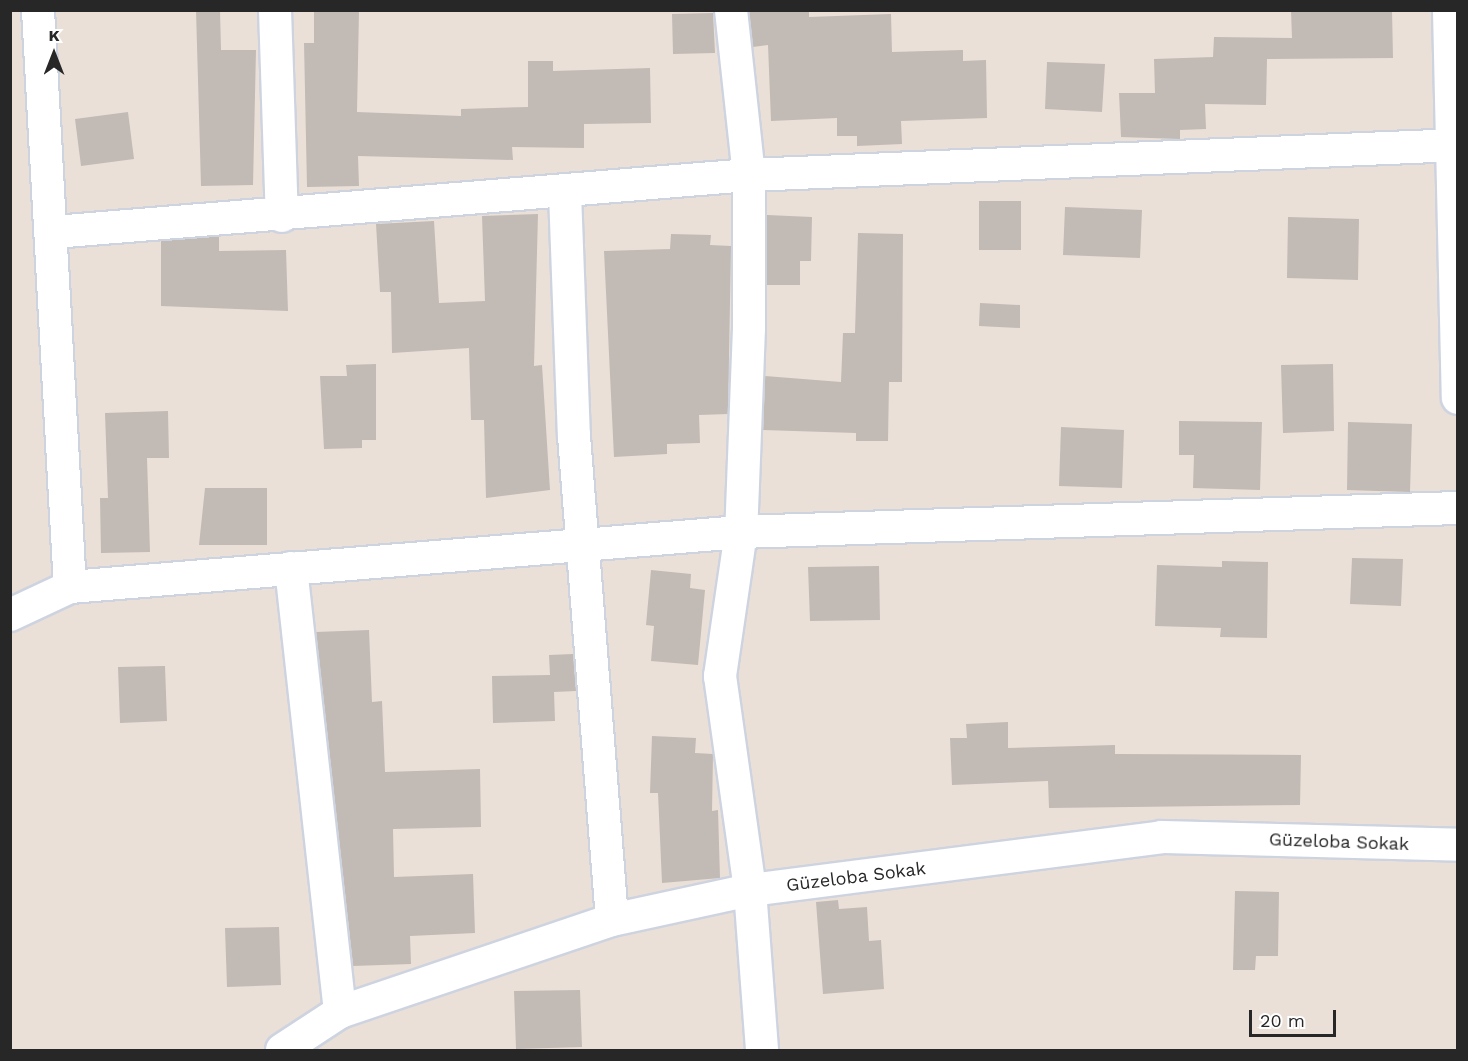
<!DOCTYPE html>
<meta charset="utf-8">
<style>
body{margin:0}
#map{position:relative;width:1468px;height:1061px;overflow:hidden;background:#eae0d8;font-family:"Work Sans",sans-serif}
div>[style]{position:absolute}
.building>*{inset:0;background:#c2bab5}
.roads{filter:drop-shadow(2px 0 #ced3e0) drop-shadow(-2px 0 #ced3e0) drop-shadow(0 2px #ced3e0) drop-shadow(0 -2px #ced3e0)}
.minor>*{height:32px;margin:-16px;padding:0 16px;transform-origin:16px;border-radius:16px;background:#fff}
span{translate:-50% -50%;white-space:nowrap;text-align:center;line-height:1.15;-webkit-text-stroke:4.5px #fff;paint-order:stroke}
.street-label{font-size:18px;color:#272727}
.frame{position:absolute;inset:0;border:12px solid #272727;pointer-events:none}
.north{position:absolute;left:24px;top:24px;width:60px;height:60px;-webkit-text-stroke:4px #fff;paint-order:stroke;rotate:0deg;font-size:16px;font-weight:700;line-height:24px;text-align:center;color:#272727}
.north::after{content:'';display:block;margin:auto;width:21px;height:27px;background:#272727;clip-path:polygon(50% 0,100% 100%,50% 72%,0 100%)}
.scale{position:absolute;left:1249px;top:1010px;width:87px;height:27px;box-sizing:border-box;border:3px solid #272727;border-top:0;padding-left:8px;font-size:18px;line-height:21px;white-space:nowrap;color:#272727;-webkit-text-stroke:4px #fff;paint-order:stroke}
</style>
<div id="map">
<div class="building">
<i style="clip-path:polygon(196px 10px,220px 10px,221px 50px,256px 50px,253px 185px,201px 186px)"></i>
<i style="clip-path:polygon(314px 10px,359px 10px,357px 112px,461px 116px,461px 109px,528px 107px,528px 61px,553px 61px,553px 71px,650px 68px,651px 123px,584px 124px,584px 148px,512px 147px,513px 160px,358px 156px,359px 186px,307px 187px,304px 43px,314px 43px)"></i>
<i style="clip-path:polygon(809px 10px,809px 17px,891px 14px,892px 52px,963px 50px,963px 61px,986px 60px,987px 118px,901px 121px,902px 144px,857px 146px,857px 136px,837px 136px,837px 118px,771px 121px,768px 45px,753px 47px,749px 12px)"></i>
<i style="clip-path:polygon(1291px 10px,1392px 10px,1393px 58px,1267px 59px,1266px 105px,1205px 104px,1206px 129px,1180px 130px,1180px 139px,1121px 137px,1119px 93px,1155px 93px,1154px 59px,1213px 57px,1214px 37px,1292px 38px)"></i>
<i style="clip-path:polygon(713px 13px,715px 53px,673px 54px,672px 14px)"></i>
<i style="clip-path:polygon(1047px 62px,1105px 64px,1102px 112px,1045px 109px)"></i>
<i style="clip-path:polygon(128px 112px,134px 159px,81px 166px,75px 119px)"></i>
<i style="clip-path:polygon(979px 201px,1021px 201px,1021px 250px,979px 250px)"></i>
<i style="clip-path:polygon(1065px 207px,1142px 210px,1140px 258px,1063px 255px)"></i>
<i style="clip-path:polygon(538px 214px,534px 366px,542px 365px,550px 490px,486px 498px,484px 420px,471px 420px,469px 348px,392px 353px,391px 292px,380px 292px,376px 224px,434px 221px,439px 303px,485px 301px,482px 216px)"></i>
<i style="clip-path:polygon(767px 215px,812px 217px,811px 261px,800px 261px,800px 285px,767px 285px)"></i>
<i style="clip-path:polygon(1288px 217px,1359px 219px,1358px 280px,1287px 278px)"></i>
<i style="clip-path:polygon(858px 233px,903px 234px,902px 382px,889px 382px,888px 441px,856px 441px,856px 433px,763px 430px,765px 376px,841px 382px,843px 333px,855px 333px)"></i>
<i style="clip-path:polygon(671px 234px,711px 235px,710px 245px,731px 246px,728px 414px,699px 415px,700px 443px,667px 444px,667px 454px,614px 457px,604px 251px,670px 249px)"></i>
<i style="clip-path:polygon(219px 236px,219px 251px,286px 250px,288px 311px,161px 306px,161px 241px)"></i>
<i style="clip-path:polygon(980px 303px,1020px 305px,1020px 328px,979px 326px)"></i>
<i style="clip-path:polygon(376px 364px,376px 440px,362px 440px,362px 448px,324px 449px,320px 376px,347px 376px,346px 365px)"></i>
<i style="clip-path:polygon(1333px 364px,1334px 431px,1283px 433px,1281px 365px)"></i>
<i style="clip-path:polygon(168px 411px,169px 458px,147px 458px,150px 552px,101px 553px,100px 498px,108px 498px,105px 413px)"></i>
<i style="clip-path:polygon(1179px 421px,1262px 422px,1260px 490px,1193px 488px,1194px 455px,1179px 455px)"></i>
<i style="clip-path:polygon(1348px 422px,1412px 424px,1410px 492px,1347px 490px)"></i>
<i style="clip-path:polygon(1061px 427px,1124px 430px,1122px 488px,1059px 486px)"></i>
<i style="clip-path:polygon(205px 488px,267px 488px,267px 545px,199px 545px)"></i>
<i style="clip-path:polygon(1352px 558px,1403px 559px,1401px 606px,1350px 604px)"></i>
<i style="clip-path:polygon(1222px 561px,1268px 562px,1267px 638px,1220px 637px,1221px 628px,1155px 626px,1157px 565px,1222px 567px)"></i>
<i style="clip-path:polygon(879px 566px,880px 620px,810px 621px,808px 567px)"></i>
<i style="clip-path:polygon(651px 570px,691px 574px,690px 588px,705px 590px,698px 665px,651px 661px,654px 626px,646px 625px)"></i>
<i style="clip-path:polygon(369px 630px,372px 702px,382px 701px,385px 772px,480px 769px,481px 827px,393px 829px,394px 877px,473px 874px,475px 933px,410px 936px,411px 964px,353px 966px,316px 632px)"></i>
<i style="clip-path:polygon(573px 654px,576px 691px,554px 692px,555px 721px,493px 723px,492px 676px,550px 675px,549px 655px)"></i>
<i style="clip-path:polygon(165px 666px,167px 721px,120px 723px,118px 667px)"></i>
<i style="clip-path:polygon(1008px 722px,1008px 748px,1115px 745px,1115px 754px,1301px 755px,1300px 805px,1049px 808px,1048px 781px,952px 785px,950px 738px,967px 738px,966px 724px)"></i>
<i style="clip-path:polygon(652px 736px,696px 738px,695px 753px,713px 754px,712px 811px,718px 810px,720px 878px,662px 883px,658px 793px,650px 793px)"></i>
<i style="clip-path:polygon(1235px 891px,1279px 892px,1278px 956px,1256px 956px,1255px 970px,1233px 970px)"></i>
<i style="clip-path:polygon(838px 900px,839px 909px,867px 907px,869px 941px,881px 940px,884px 989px,823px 994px,816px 902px)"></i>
<i style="clip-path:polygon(279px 927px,281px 985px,227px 987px,225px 928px)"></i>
<i style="clip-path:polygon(580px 990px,582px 1047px,516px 1049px,514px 991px)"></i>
</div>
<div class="roads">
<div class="minor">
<i style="left:38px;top:10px;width:578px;rotate:86.83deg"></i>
<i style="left:275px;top:10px;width:206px;rotate:88.1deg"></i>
<i style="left:731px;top:10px;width:166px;rotate:83.8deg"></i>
<i style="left:749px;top:175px;width:153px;rotate:90deg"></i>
<i style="left:749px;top:328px;width:204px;rotate:92.2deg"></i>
<i style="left:741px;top:532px;width:146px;rotate:98.3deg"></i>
<i style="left:720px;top:676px;width:216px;rotate:82deg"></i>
<i style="left:750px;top:890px;width:160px;rotate:85.7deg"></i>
<i style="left:1449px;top:10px;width:388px;rotate:88.7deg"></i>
<i style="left:565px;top:193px;width:243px;rotate:87.9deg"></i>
<i style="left:574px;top:436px;width:485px;rotate:85.5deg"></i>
<i style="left:54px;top:232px;width:697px;rotate:-4.69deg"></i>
<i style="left:749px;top:175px;width:710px;rotate:-2.42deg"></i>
<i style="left:291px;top:568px;width:447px;rotate:83.7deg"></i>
<i style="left:10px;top:615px;width:66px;rotate:-25deg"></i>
<i style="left:70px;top:587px;width:673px;rotate:-4.69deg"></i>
<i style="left:741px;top:532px;width:717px;rotate:-1.92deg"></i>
<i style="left:282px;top:1050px;width:69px;rotate:-33.2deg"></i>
<i style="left:340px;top:1012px;width:287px;rotate:-18.7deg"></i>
<i style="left:612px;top:920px;width:141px;rotate:-12.3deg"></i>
<i style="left:750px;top:890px;width:414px;rotate:-7.3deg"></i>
<i style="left:1161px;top:837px;width:297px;rotate:1.5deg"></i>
</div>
</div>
<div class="street-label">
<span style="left:1339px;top:842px;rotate:2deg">Güzeloba Sokak</span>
<span style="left:856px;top:877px;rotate:-7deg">Güzeloba Sokak</span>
</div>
<div class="frame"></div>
<div class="north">K</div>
<div class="scale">20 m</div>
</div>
